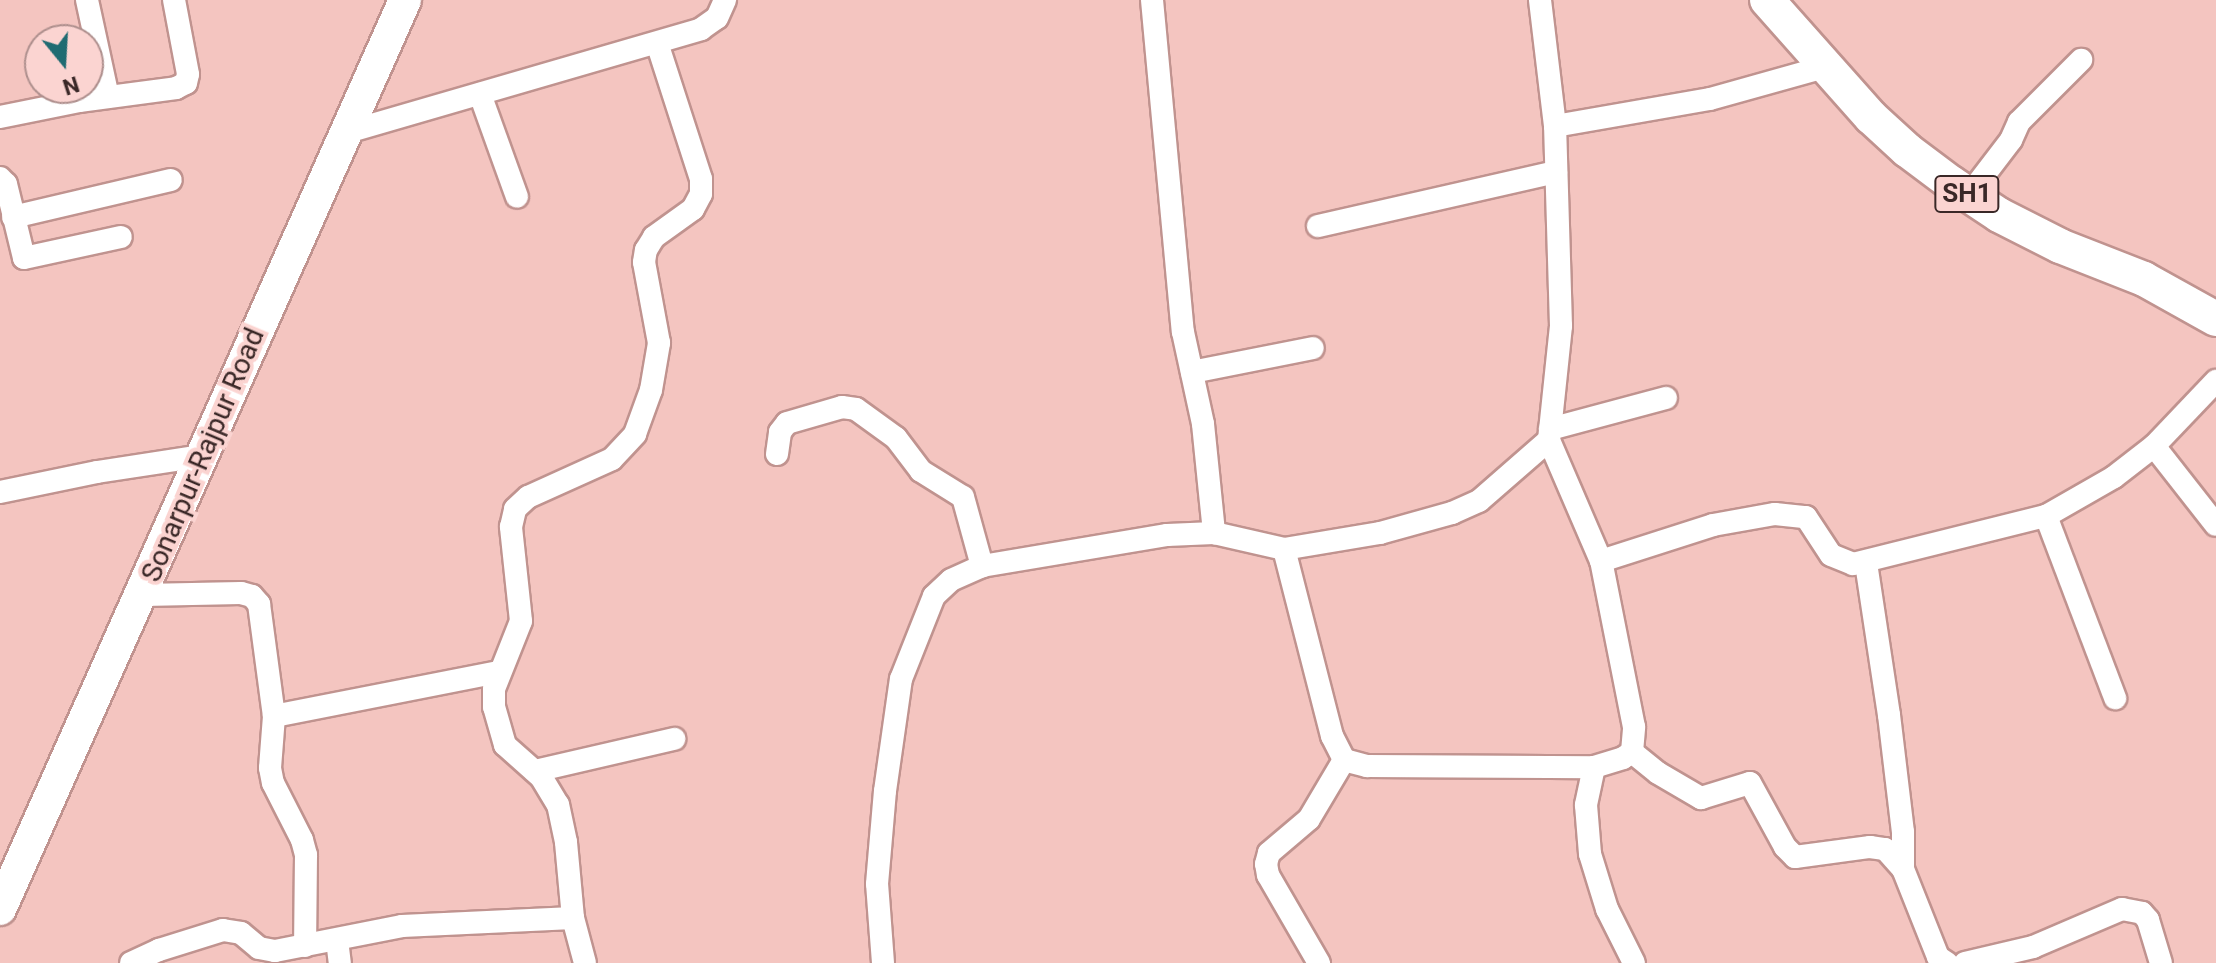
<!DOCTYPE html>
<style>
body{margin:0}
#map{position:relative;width:2216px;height:963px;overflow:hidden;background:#f4c5c0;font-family:Roboto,sans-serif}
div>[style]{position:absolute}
.roads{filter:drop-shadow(2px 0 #c0938f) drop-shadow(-2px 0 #c0938f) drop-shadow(0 2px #c0938f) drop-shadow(0 -2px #c0938f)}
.street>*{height:22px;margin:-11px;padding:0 11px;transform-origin:11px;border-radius:11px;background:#fff}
.secondary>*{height:32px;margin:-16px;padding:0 16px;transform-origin:16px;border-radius:16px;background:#fff}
.primary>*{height:34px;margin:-17px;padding:0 17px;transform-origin:17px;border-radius:17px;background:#fff}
span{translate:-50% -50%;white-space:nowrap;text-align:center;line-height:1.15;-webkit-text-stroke:8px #fbd4d1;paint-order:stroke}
.shield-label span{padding:2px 6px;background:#fbd4d1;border:2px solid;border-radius:6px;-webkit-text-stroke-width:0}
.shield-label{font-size:26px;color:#3a2827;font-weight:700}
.street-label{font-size:28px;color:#3a2827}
.north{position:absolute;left:24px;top:24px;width:80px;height:80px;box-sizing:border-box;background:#fbd4d1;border:2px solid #ae8f8d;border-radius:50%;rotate:162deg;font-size:22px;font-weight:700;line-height:32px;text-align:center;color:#3a2827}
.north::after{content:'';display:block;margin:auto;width:28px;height:36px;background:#206b72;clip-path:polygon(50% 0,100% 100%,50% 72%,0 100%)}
</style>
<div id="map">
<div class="roads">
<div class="street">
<i style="left:87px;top:0;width:99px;rotate:77.8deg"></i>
<i style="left:1152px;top:0;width:333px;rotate:84.7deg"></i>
<i style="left:1183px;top:332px;width:94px;rotate:77.7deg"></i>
<i style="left:1203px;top:424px;width:110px;rotate:84.2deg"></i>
<i style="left:1214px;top:533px;width:72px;rotate:12.9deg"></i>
<i style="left:1284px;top:549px;width:97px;rotate:-9.5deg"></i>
<i style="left:1380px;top:533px;width:75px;rotate:-15.5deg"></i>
<i style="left:1452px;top:513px;width:30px;rotate:-24deg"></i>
<i style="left:1479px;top:501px;width:93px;rotate:-41.1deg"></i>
<i style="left:1549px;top:440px;width:115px;rotate:-84deg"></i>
<i style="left:1561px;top:326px;width:200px;rotate:-91.7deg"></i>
<i style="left:1555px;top:126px;width:127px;rotate:-96.8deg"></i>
<i style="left:480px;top:94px;width:109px;rotate:70.2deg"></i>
<i style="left:0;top:117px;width:81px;rotate:-11.4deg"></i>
<i style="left:79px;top:101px;width:98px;rotate:-7.6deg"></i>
<i style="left:176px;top:88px;width:11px;rotate:-27deg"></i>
<i style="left:186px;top:83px;width:9px;rotate:-77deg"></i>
<i style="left:188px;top:74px;width:75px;rotate:-100.7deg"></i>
<i style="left:1555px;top:126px;width:157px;rotate:-9.9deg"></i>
<i style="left:1710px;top:99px;width:123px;rotate:-15.6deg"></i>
<i style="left:344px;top:133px;width:372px;rotate:-16.2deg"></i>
<i style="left:701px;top:29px;width:19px;rotate:-35deg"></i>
<i style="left:717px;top:18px;width:20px;rotate:-66deg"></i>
<i style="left:0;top:178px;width:8px;rotate:45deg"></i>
<i style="left:6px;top:184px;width:76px;rotate:76.3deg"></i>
<i style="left:24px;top:258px;width:99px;rotate:-12.2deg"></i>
<i style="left:1969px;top:195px;width:69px;rotate:-52.6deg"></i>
<i style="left:2011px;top:140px;width:20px;rotate:-66deg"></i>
<i style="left:2019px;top:122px;width:88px;rotate:-45deg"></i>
<i style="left:13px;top:217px;width:162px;rotate:-13.2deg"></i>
<i style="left:1318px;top:226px;width:244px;rotate:-12.8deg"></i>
<i style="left:1192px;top:372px;width:123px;rotate:-11.2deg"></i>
<i style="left:1550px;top:429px;width:120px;rotate:-15deg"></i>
<i style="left:2154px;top:446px;width:100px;rotate:51.9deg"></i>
<i style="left:777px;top:454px;width:22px;rotate:-82deg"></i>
<i style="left:780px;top:432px;width:11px;rotate:-52deg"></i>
<i style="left:787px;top:423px;width:57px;rotate:-16.2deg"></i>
<i style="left:842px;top:407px;width:14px;rotate:8deg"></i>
<i style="left:856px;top:409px;width:49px;rotate:35.9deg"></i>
<i style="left:896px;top:438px;width:41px;rotate:52.9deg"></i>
<i style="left:921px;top:471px;width:49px;rotate:31.8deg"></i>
<i style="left:963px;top:497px;width:72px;rotate:74.6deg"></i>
<i style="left:0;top:492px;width:99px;rotate:-11.7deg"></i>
<i style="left:97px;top:472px;width:105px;rotate:-8.7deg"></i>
<i style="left:2046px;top:516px;width:195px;rotate:69.2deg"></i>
<i style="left:1284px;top:549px;width:193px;rotate:75.6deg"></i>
<i style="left:1332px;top:736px;width:27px;rotate:63deg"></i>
<i style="left:1344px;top:760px;width:24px;rotate:15deg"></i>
<i style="left:1367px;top:766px;width:227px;rotate:0.3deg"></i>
<i style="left:1594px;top:767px;width:30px;rotate:-17deg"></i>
<i style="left:1623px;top:758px;width:11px;rotate:-34deg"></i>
<i style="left:1632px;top:752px;width:25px;rotate:-85deg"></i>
<i style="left:1634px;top:727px;width:169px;rotate:-101.2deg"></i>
<i style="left:1601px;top:561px;width:132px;rotate:-113.3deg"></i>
<i style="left:1601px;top:561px;width:118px;rotate:-17.8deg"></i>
<i style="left:1713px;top:525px;width:63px;rotate:-10.1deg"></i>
<i style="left:1775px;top:514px;width:31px;rotate:6deg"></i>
<i style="left:1806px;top:517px;width:45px;rotate:56.7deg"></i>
<i style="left:1831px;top:555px;width:24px;rotate:22deg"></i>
<i style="left:1853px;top:564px;width:199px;rotate:-14deg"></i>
<i style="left:2046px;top:516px;width:78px;rotate:-29.8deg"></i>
<i style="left:2114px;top:477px;width:51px;rotate:-37.8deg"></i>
<i style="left:2154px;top:446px;width:90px;rotate:-46.4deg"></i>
<i style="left:1866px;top:563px;width:154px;rotate:81.4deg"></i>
<i style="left:1889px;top:715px;width:118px;rotate:83.2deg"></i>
<i style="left:1903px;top:832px;width:37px;rotate:90deg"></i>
<i style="left:1903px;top:869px;width:95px;rotate:68.3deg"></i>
<i style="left:1938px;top:957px;width:11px;rotate:34deg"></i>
<i style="left:143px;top:595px;width:98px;rotate:-1.2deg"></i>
<i style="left:241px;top:593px;width:11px;rotate:15deg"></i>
<i style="left:252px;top:596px;width:11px;rotate:49deg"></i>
<i style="left:259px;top:604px;width:113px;rotate:82.4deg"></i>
<i style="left:274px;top:716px;width:52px;rotate:94.4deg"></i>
<i style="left:270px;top:768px;width:15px;rotate:79deg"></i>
<i style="left:273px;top:783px;width:64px;rotate:63deg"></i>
<i style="left:302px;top:840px;width:16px;rotate:75deg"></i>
<i style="left:306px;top:855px;width:91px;rotate:90.6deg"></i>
<i style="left:274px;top:716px;width:228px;rotate:-11.1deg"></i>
<i style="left:1632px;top:752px;width:33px;rotate:39deg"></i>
<i style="left:1658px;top:773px;width:50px;rotate:30.2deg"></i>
<i style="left:1701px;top:798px;width:51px;rotate:-17deg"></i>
<i style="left:1750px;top:783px;width:73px;rotate:61.3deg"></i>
<i style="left:1785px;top:847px;width:14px;rotate:45deg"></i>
<i style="left:1795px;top:857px;width:76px;rotate:-7.6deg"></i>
<i style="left:1870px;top:847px;width:15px;rotate:8deg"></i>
<i style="left:1885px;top:849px;width:27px;rotate:48deg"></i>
<i style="left:1594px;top:767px;width:39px;rotate:102deg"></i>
<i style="left:1586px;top:805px;width:49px;rotate:85.3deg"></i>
<i style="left:1590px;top:854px;width:58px;rotate:72.8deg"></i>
<i style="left:1607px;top:909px;width:60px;rotate:63.4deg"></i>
<i style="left:535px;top:771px;width:143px;rotate:-13deg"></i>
<i style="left:337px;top:940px;width:23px;rotate:83deg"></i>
<i style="left:131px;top:963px;width:31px;rotate:-25deg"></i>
<i style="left:159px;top:950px;width:67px;rotate:-17.4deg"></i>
<i style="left:223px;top:930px;width:18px;rotate:9deg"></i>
<i style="left:241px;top:933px;width:23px;rotate:40deg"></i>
<i style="left:259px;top:948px;width:16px;rotate:11deg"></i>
<i style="left:275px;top:951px;width:129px;rotate:-11.1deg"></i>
<i style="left:402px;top:926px;width:171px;rotate:-2.7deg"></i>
<i style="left:585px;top:963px;width:47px;rotate:-104.9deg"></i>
<i style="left:573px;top:918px;width:76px;rotate:-95.3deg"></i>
<i style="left:566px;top:842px;width:38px;rotate:-102deg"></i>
<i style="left:558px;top:805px;width:33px;rotate:-121deg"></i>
<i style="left:541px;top:777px;width:48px;rotate:-138.4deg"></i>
<i style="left:505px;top:745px;width:40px;rotate:-106deg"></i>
<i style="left:494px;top:707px;width:18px;rotate:-90deg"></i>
<i style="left:494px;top:689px;width:73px;rotate:-68.3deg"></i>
<i style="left:521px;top:621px;width:95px;rotate:-96.1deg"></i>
<i style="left:511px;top:527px;width:18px;rotate:-77deg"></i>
<i style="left:515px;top:509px;width:18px;rotate:-43deg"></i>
<i style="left:528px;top:497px;width:92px;rotate:-24.3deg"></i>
<i style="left:612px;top:459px;width:34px;rotate:-47deg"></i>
<i style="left:635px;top:434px;width:47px;rotate:-70deg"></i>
<i style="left:651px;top:390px;width:48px;rotate:-80.3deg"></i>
<i style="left:659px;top:343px;width:82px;rotate:-100.5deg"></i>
<i style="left:644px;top:262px;width:12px;rotate:-81deg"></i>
<i style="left:646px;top:250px;width:15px;rotate:-58deg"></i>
<i style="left:654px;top:237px;width:48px;rotate:-35.7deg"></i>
<i style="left:693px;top:209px;width:17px;rotate:-62deg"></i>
<i style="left:701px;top:194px;width:15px;rotate:-90deg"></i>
<i style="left:701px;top:179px;width:143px;rotate:-107.9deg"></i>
<i style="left:883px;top:963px;width:79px;rotate:-94.3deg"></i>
<i style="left:877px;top:884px;width:93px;rotate:-85.1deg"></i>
<i style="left:885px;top:791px;width:113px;rotate:-81.9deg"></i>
<i style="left:901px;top:679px;width:89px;rotate:-68.3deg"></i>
<i style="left:934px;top:596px;width:23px;rotate:-43deg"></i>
<i style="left:951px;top:580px;width:34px;rotate:-24deg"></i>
<i style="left:982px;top:566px;width:188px;rotate:-9.5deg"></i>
<i style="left:1167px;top:535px;width:47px;rotate:-2.4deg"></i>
<i style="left:1319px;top:963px;width:102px;rotate:-120.1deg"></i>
<i style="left:1268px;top:875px;width:11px;rotate:-100deg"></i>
<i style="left:1266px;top:864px;width:11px;rotate:-75deg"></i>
<i style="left:1269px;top:853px;width:52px;rotate:-40.4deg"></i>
<i style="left:1309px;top:819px;width:69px;rotate:-59.3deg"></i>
<i style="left:1965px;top:963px;width:70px;rotate:-13.2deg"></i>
<i style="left:2033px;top:947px;width:97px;rotate:-23.1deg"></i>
<i style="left:2122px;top:909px;width:20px;rotate:11deg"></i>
<i style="left:2142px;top:913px;width:9px;rotate:49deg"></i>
<i style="left:2148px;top:920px;width:45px;rotate:73.2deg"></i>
</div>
<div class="secondary">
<i style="left:0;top:909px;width:995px;rotate:-65.98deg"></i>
</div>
<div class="primary">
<i style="left:1767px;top:0;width:157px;rotate:48.4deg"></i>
<i style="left:1871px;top:117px;width:49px;rotate:42.5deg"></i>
<i style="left:1907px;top:150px;width:55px;rotate:36.9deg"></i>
<i style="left:1951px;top:183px;width:58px;rotate:33.7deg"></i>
<i style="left:1999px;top:215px;width:68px;rotate:26.9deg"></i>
<i style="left:2060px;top:246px;width:90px;rotate:21.4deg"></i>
<i style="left:2144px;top:279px;width:82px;rotate:29.1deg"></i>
</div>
</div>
<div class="shield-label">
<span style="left:1967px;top:194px">SH1</span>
</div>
<div class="street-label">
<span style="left:203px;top:455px;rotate:-67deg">Sonarpur-Rajpur Road</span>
</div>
<div class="north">N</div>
</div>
